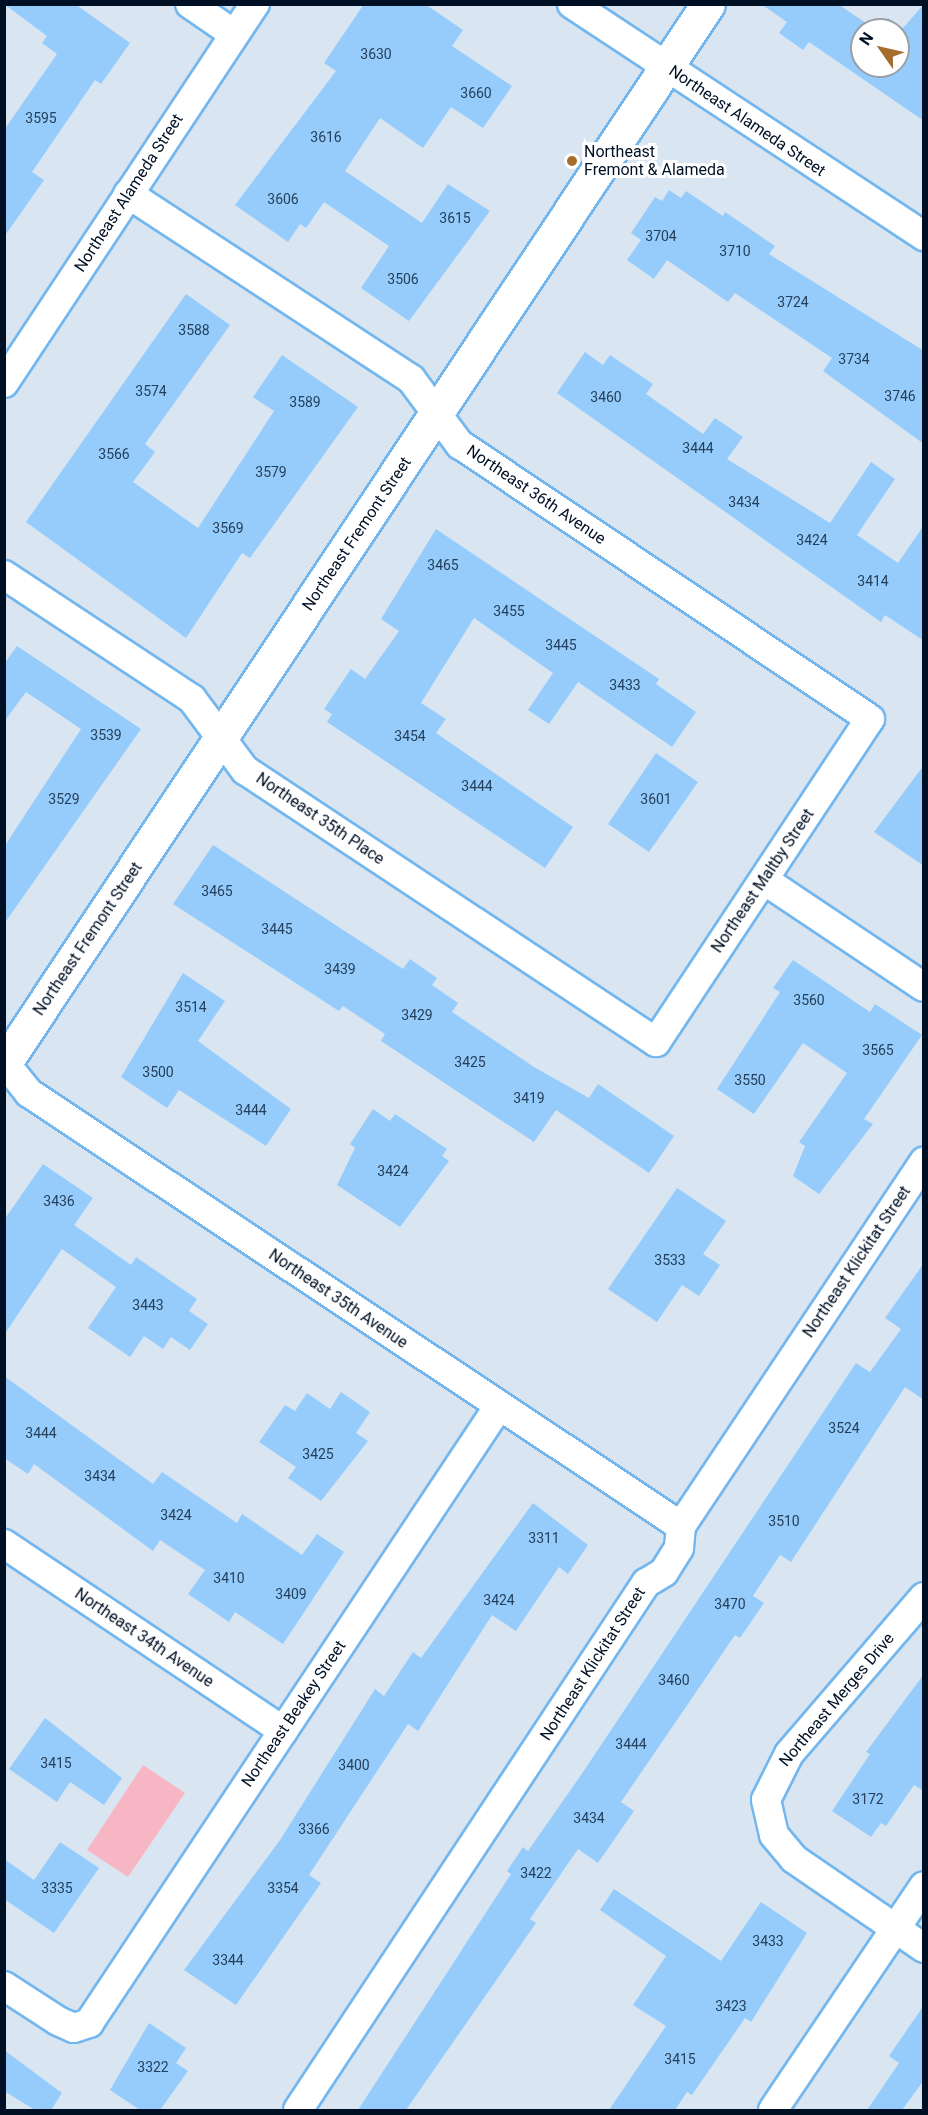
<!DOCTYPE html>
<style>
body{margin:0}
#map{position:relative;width:928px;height:2115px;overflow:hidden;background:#d9e6f2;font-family:Roboto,sans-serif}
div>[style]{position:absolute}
.green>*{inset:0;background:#f7b6c4}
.building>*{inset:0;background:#95ccfb}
.roads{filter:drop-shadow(2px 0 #73b7ee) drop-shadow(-2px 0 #73b7ee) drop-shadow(0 2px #73b7ee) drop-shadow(0 -2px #73b7ee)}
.street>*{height:28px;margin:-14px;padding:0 14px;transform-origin:14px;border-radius:14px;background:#fff}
.secondary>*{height:33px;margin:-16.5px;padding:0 16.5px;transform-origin:16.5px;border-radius:16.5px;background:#fff}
.dots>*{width:16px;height:16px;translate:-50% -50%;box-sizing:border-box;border:3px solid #fff;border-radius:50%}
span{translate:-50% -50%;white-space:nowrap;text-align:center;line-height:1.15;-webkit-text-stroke:6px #fff;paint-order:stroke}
.number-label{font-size:14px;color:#253f5a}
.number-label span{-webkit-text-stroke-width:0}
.street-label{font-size:16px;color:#001024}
.poi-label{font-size:16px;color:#001024}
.left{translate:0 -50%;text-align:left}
.frame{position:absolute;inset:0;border:6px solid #001024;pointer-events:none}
.north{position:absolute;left:850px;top:18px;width:60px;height:60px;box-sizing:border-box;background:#fff;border:2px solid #999fa7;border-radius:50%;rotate:304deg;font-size:16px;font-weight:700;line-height:24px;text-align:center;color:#001024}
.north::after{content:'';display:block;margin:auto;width:21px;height:27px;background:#a66c2c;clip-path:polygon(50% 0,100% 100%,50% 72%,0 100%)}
</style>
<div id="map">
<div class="green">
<i style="clip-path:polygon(143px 1765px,185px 1793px,128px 1877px,87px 1850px)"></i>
</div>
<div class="building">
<i style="clip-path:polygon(4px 4px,75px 4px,130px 43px,101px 84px,95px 80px,32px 172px,44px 180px,4px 237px,4px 130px,57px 54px,42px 43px,47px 36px)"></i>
<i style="clip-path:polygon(364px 4px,425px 4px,463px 30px,452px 46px,512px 86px,483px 128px,451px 107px,423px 148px,380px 118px,345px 171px,422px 223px,448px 184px,490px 211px,409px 321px,361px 288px,389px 246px,324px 202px,306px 228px,300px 224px,288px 242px,235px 205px,336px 71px,324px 63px)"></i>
<i style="clip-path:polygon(761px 4px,838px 4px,876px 30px,862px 30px,862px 66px,898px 66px,898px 30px,880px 30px,888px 18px,903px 28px,924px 4px,924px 121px,809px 42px,803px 50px,779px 33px,787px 22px)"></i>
<i style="clip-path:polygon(669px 190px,681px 198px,686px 191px,723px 216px,725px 212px,775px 246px,769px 254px,924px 351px,924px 444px,823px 371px,832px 358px,735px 293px,728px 302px,667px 260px,654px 279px,627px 260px,641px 240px,631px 233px,655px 197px,662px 201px)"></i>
<i style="clip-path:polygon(186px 294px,230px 325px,145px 444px,155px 452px,133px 482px,198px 528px,274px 411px,253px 397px,282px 355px,358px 407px,250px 558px,242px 553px,186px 638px,26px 522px)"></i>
<i style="clip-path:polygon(585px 352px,603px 365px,610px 355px,653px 384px,646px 394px,703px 434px,715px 418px,743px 437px,727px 459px,830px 523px,871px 462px,895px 479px,857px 535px,898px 563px,924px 525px,924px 641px,885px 615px,881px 622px,557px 393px)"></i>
<i style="clip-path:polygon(436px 529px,659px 679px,656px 684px,696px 712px,672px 747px,578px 682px,549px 724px,528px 710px,553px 673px,474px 618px,421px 703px,446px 719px,436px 733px,573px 827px,545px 868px,327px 722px,332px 714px,324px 709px,351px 669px,365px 679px,399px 631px,381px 619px)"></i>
<i style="clip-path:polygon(17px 646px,141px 729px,4px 924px,4px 847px,81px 729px,26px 692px,4px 722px,4px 664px)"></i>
<i style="clip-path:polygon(656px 753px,698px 782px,649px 852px,608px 824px)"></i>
<i style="clip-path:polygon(924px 765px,924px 866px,874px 832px)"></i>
<i style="clip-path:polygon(213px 845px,403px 969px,410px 959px,437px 978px,432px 985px,458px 1003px,452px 1012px,534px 1067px,589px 1098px,598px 1084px,674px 1136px,649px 1173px,556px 1110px,534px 1142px,381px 1041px,385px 1034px,343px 1006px,339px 1011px,173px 904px)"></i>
<i style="clip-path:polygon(793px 960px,870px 1012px,875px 1004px,922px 1035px,864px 1119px,873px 1124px,819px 1194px,793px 1176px,805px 1146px,799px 1142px,847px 1073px,803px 1043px,754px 1114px,717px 1089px,780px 992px,773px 988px)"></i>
<i style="clip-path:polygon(183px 973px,225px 1001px,198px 1041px,291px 1109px,266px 1146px,179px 1090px,167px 1108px,121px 1077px)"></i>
<i style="clip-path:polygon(373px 1109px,390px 1121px,395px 1114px,447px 1149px,442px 1156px,449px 1161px,400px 1227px,337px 1185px,355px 1148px,350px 1144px)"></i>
<i style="clip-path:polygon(43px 1164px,93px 1198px,74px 1225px,131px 1265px,136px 1257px,197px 1299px,189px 1311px,208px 1324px,190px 1350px,171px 1337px,163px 1349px,144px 1336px,130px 1357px,88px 1328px,116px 1287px,62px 1249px,4px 1335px,4px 1220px)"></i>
<i style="clip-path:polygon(677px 1188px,726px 1221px,703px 1254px,720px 1265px,699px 1296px,682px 1285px,657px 1322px,608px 1289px)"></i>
<i style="clip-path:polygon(924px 1263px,924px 1400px,905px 1387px,791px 1562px,780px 1555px,753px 1596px,764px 1603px,740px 1638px,735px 1635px,621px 1802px,634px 1811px,598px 1863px,578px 1849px,530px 1919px,536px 1923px,406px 2110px,358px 2110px,511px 1874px,507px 1871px,523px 1847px,528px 1851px,581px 1775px,856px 1363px,870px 1372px,901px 1329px,885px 1318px)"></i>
<i style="clip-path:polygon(4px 1376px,153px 1484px,162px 1472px,237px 1523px,242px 1514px,302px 1555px,317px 1534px,344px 1552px,283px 1644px,235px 1612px,229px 1622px,188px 1594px,205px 1570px,160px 1540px,153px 1551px,34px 1464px,28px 1474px,4px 1458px)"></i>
<i style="clip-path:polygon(341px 1392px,370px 1412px,356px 1433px,368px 1441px,321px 1501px,288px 1478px,296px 1467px,259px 1442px,285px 1405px,295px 1411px,307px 1393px,330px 1409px)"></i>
<i style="clip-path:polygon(533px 1503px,588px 1545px,568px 1574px,559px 1567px,516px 1631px,492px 1615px,418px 1731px,408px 1724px,309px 1875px,321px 1883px,236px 2005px,184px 1970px,280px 1840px,375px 1689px,384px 1696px,413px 1652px,421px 1658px)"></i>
<i style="clip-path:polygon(924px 1674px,924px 1791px,914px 1785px,886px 1826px,881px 1823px,871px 1837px,832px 1811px,870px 1754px,866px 1752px)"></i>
<i style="clip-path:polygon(45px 1718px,122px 1778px,104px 1805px,70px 1782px,57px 1802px,9px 1769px)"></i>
<i style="clip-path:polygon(60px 1842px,99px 1868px,54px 1933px,4px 1899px,4px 1859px,34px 1880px)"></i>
<i style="clip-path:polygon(614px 1889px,721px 1961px,761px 1902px,807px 1933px,751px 2022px,745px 2018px,692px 2095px,687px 2092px,675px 2110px,609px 2110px,666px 2026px,633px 2005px,666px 1956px,600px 1910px)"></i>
<i style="clip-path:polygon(924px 2005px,924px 2080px,902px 2110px,867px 2110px,899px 2063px,889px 2056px)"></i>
<i style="clip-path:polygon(149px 2023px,186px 2048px,176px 2063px,188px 2071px,160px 2110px,140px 2110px,110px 2090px)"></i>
<i style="clip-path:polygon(4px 2050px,62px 2093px,51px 2110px,35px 2110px,4px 2091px)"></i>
</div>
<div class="roads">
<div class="street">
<i style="left:190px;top:4px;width:53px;rotate:34.3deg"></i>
<i style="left:572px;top:4px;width:422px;rotate:33.4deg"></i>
<i style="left:4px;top:383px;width:455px;rotate:-56.5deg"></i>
<i style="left:4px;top:575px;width:225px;rotate:33.4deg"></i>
<i style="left:192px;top:699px;width:89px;rotate:53.3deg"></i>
<i style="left:245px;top:770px;width:493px;rotate:33.5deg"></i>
<i style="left:656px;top:1042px;width:387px;rotate:-56.5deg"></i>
<i style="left:870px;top:719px;width:493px;rotate:-146.2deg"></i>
<i style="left:460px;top:445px;width:82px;rotate:-126.6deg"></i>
<i style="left:411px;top:379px;width:338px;rotate:-146.8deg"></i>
<i style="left:764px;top:880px;width:192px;rotate:33.8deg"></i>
<i style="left:4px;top:1062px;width:40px;rotate:51deg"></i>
<i style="left:29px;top:1093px;width:783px;rotate:33.59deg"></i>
<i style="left:4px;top:1544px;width:336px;rotate:33.8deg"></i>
<i style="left:924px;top:1597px;width:207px;rotate:130.7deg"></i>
<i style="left:789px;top:1754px;width:51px;rotate:116.6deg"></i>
<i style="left:766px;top:1800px;width:36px;rotate:77deg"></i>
<i style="left:774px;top:1835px;width:31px;rotate:50deg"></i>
<i style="left:794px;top:1859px;width:158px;rotate:34.4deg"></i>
<i style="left:4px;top:1986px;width:64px;rotate:32.9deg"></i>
<i style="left:58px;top:2021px;width:17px;rotate:24deg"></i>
<i style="left:74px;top:2028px;width:16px;rotate:-18deg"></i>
<i style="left:89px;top:2023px;width:741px;rotate:-56.4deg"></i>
<i style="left:298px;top:2110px;width:632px;rotate:-56.56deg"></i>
<i style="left:646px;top:1583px;width:21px;rotate:-31deg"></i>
<i style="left:664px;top:1572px;width:28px;rotate:-58deg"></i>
<i style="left:679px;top:1548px;width:22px;rotate:-85deg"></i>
<i style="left:681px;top:1526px;width:438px;rotate:-56.3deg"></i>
<i style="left:773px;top:2110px;width:270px;rotate:-56deg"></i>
</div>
<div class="secondary">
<i style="left:4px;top:1064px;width:1272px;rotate:-56.41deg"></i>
</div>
</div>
<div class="dots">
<i style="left:572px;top:161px;background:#a66c2c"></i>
</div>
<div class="number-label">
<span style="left:376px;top:54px">3630</span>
<span style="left:476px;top:93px">3660</span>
<span style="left:41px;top:118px">3595</span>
<span style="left:326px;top:137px">3616</span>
<span style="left:283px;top:199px">3606</span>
<span style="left:455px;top:218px">3615</span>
<span style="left:661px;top:236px">3704</span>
<span style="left:735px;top:251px">3710</span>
<span style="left:403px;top:279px">3506</span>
<span style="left:793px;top:302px">3724</span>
<span style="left:194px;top:330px">3588</span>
<span style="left:854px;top:359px">3734</span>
<span style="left:151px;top:391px">3574</span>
<span style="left:900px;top:396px">3746</span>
<span style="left:606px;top:397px">3460</span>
<span style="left:305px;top:402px">3589</span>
<span style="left:698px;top:448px">3444</span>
<span style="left:114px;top:454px">3566</span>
<span style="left:271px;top:472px">3579</span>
<span style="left:744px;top:502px">3434</span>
<span style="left:228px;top:528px">3569</span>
<span style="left:812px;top:540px">3424</span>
<span style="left:443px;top:565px">3465</span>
<span style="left:873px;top:581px">3414</span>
<span style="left:509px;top:611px">3455</span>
<span style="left:561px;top:645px">3445</span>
<span style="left:625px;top:685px">3433</span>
<span style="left:106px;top:735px">3539</span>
<span style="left:410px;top:736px">3454</span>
<span style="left:477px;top:786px">3444</span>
<span style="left:64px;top:799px">3529</span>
<span style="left:656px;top:799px">3601</span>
<span style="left:217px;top:891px">3465</span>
<span style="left:277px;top:929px">3445</span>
<span style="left:340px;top:969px">3439</span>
<span style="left:809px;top:1000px">3560</span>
<span style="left:191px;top:1007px">3514</span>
<span style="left:417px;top:1015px">3429</span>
<span style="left:878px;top:1050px">3565</span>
<span style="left:470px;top:1062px">3425</span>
<span style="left:158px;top:1072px">3500</span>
<span style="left:750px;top:1080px">3550</span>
<span style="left:529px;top:1098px">3419</span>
<span style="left:251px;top:1110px">3444</span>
<span style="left:393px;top:1171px">3424</span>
<span style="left:59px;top:1201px">3436</span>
<span style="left:670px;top:1260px">3533</span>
<span style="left:148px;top:1305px">3443</span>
<span style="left:844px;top:1428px">3524</span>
<span style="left:41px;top:1433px">3444</span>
<span style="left:318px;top:1454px">3425</span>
<span style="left:100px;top:1476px">3434</span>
<span style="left:176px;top:1515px">3424</span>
<span style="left:784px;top:1521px">3510</span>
<span style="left:544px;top:1538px">3311</span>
<span style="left:229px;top:1578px">3410</span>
<span style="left:291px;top:1594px">3409</span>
<span style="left:499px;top:1600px">3424</span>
<span style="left:730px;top:1604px">3470</span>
<span style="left:674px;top:1680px">3460</span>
<span style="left:631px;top:1744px">3444</span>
<span style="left:56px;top:1763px">3415</span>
<span style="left:354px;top:1765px">3400</span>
<span style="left:868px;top:1799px">3172</span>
<span style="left:589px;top:1818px">3434</span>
<span style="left:314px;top:1829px">3366</span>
<span style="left:536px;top:1873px">3422</span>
<span style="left:57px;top:1888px">3335</span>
<span style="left:283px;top:1888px">3354</span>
<span style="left:768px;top:1941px">3433</span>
<span style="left:228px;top:1960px">3344</span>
<span style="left:731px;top:2006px">3423</span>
<span style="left:680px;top:2059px">3415</span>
<span style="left:153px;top:2067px">3322</span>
</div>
<div class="street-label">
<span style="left:747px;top:121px;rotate:34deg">Northeast Alameda Street</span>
<span style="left:129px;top:193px;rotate:-57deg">Northeast Alameda Street</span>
<span style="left:536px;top:495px;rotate:34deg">Northeast 36th Avenue</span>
<span style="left:357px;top:534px;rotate:-56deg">Northeast Fremont Street</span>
<span style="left:320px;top:819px;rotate:34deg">Northeast 35th Place</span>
<span style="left:763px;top:881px;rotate:-56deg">Northeast Maltby Street</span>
<span style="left:88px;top:939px;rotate:-56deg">Northeast Fremont Street</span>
<span style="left:857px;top:1262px;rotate:-56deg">Northeast Klickitat Street</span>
<span style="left:338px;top:1299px;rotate:34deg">Northeast 35th Avenue</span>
<span style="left:144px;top:1638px;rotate:34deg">Northeast 34th Avenue</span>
<span style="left:593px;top:1664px;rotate:-57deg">Northeast Klickitat Street</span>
<span style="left:837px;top:1700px;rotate:-50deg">Northeast Merges Drive</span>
<span style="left:294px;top:1714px;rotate:-56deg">Northeast Beakey Street</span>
</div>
<div class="poi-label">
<span class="left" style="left:584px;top:161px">Northeast<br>Fremont &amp; Alameda</span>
</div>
<div class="frame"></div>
<div class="north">N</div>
</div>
